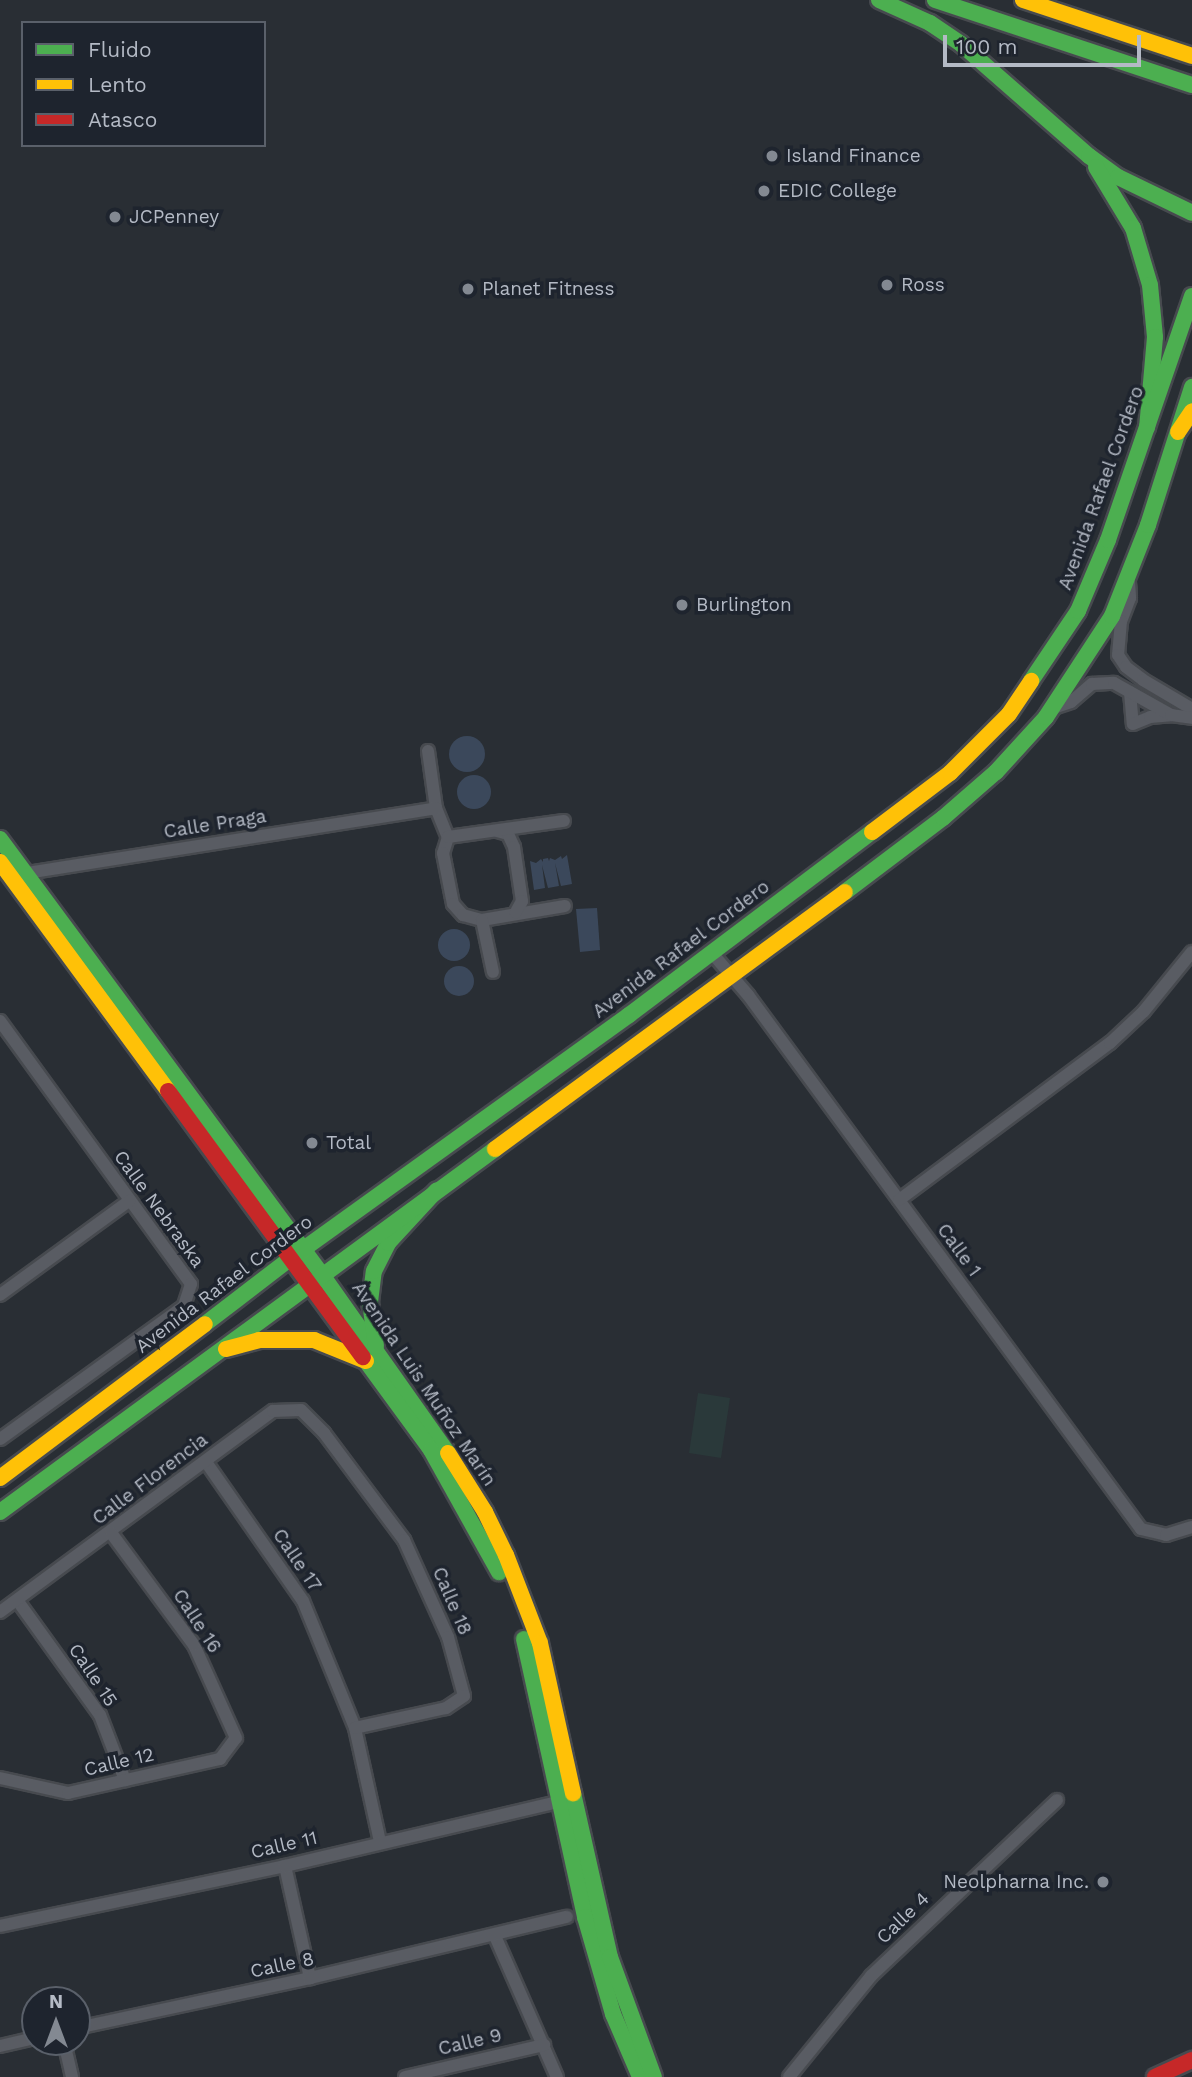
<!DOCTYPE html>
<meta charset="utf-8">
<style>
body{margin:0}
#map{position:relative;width:1192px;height:2077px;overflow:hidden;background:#292e34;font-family:"Work Sans",sans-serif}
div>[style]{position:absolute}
.green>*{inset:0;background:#2a393a}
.water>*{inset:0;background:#3b485b}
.round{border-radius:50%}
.roads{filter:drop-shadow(2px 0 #474a4f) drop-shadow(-2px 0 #474a4f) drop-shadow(0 2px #474a4f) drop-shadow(0 -2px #474a4f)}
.street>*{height:12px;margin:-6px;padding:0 6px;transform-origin:6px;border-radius:6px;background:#595c63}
.fast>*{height:16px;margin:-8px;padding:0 8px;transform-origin:8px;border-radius:8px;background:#4caf50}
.slow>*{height:16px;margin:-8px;padding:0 8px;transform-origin:8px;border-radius:8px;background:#ffc107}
.jam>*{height:16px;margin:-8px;padding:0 8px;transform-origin:8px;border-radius:8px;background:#c62828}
.dots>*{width:19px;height:19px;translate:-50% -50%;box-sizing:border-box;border:4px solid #1e242e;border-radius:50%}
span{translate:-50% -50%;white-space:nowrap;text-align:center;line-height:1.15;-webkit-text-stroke:7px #1e242e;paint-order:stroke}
.poi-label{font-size:19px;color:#b4bac5}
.left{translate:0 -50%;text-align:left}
.right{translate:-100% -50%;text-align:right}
.street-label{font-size:19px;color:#b4bac5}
.legend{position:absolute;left:21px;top:21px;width:245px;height:126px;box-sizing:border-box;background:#1e242e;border:2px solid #5a606a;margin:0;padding:9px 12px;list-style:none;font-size:21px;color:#b4bac5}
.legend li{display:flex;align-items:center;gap:14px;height:35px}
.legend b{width:35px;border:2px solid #5a606a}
.north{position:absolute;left:21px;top:1986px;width:70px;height:70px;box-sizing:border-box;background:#1e242e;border:2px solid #5a606a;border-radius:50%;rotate:0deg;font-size:19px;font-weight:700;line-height:28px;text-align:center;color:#b4bac5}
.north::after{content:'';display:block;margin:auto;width:24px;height:32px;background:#838992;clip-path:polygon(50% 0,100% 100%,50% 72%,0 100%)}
.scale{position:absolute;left:943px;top:35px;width:198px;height:32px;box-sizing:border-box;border:4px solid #b4bac5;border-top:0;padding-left:9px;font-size:21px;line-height:24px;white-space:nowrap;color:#b4bac5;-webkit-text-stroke:5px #1e242e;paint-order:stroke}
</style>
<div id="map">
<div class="green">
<i style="clip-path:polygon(698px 1393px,730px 1398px,721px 1458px,689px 1453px)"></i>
</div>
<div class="water">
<i class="round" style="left:449px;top:736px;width:36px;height:36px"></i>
<i class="round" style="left:457px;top:775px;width:34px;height:34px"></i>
<i style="clip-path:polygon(567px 855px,572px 884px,561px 886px,555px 863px,559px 886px,548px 888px,542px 865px,545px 888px,534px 890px,530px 861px,536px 863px,541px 859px,543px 862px,543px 859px,548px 858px,549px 861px,550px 858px,555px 860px,561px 856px,562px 859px)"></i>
<i style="clip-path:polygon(597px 908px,600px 950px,580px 952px,576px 909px)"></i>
<i class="round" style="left:438px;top:929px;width:32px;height:32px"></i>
<i class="round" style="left:444px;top:966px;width:30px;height:30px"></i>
</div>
<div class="roads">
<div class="street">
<i style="left:1129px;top:582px;width:16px;rotate:86deg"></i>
<i style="left:1130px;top:598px;width:25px;rotate:111deg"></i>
<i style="left:1121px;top:621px;width:34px;rotate:95deg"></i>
<i style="left:1118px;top:655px;width:14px;rotate:56deg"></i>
<i style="left:1126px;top:667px;width:21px;rotate:37deg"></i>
<i style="left:1143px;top:680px;width:57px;rotate:30.6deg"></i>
<i style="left:1130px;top:692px;width:32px;rotate:85deg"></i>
<i style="left:1133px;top:724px;width:18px;rotate:-22deg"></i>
<i style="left:1150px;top:717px;width:21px;rotate:-5deg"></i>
<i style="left:1053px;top:708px;width:19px;rotate:-18deg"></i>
<i style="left:1071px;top:702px;width:28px;rotate:-41deg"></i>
<i style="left:1092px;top:684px;width:22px;rotate:-3deg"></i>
<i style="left:1114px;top:683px;width:65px;rotate:29.3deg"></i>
<i style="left:1171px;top:715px;width:21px;rotate:8deg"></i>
<i style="left:428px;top:751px;width:58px;rotate:82deg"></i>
<i style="left:436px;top:808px;width:31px;rotate:68deg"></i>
<i style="left:448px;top:837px;width:17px;rotate:107deg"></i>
<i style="left:443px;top:853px;width:52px;rotate:78.9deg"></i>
<i style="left:453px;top:904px;width:15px;rotate:48deg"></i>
<i style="left:463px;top:915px;width:20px;rotate:15deg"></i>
<i style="left:482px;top:920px;width:84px;rotate:-9.6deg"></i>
<i style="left:497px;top:831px;width:11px;rotate:15deg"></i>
<i style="left:508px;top:834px;width:14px;rotate:65deg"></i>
<i style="left:514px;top:847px;width:55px;rotate:81.6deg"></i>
<i style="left:522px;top:901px;width:13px;rotate:119deg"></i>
<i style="left:448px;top:837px;width:117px;rotate:-7.9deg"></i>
<i style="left:21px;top:874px;width:420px;rotate:-9deg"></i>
<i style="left:482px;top:920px;width:53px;rotate:78.1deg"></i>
<i style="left:711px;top:952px;width:57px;rotate:49.3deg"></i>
<i style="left:748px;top:995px;width:663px;rotate:53.65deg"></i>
<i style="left:1141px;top:1529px;width:26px;rotate:13deg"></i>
<i style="left:1166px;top:1535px;width:27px;rotate:-17deg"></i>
<i style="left:0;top:1021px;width:325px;rotate:54deg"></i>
<i style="left:191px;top:1284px;width:23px;rotate:108deg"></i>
<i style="left:184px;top:1306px;width:227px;rotate:144.1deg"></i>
<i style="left:899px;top:1200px;width:263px;rotate:-36.7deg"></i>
<i style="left:1110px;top:1043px;width:47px;rotate:-43.3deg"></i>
<i style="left:1144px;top:1011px;width:76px;rotate:-50.9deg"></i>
<i style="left:0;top:1295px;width:160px;rotate:-36.1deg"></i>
<i style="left:206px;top:1462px;width:169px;rotate:55.1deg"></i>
<i style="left:303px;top:1601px;width:137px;rotate:67.7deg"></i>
<i style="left:355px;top:1728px;width:117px;rotate:77.6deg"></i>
<i style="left:17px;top:1600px;width:142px;rotate:54.2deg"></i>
<i style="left:100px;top:1715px;width:70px;rotate:69deg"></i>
<i style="left:0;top:1612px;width:339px;rotate:-36.4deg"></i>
<i style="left:273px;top:1411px;width:28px;rotate:-2deg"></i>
<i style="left:301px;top:1410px;width:33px;rotate:45deg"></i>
<i style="left:324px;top:1433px;width:134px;rotate:53.2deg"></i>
<i style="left:404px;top:1540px;width:107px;rotate:65.6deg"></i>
<i style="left:448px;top:1637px;width:61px;rotate:74.8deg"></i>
<i style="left:464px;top:1696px;width:22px;rotate:146deg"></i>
<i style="left:446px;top:1708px;width:93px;rotate:167.6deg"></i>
<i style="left:0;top:1778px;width:70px;rotate:12.4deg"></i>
<i style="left:68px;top:1793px;width:156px;rotate:-12.6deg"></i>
<i style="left:220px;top:1759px;width:26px;rotate:-53deg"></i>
<i style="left:236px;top:1738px;width:102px;rotate:-114.3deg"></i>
<i style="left:194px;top:1645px;width:139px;rotate:-126.5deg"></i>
<i style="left:285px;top:1866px;width:115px;rotate:77.4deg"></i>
<i style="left:0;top:1926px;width:291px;rotate:-11.9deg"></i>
<i style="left:285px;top:1866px;width:290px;rotate:-13.2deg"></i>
<i style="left:495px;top:1936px;width:154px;rotate:66.3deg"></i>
<i style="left:77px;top:2028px;width:238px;rotate:-12.1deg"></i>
<i style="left:310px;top:1978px;width:264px;rotate:-13.4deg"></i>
<i style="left:64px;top:2042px;width:36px;rotate:77deg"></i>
<i style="left:0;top:2046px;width:36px;rotate:-13deg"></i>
<i style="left:405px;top:2077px;width:143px;rotate:-13deg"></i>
<i style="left:789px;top:2077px;width:130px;rotate:-50.9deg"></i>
<i style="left:871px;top:1976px;width:256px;rotate:-43.4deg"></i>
</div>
<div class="fast">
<i style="left:879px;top:0;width:56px;rotate:24.3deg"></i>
<i style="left:930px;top:23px;width:37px;rotate:34deg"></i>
<i style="left:961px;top:44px;width:170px;rotate:41.2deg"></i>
<i style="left:1089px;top:156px;width:36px;rotate:36deg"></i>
<i style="left:1118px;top:177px;width:82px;rotate:25.9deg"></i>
<i style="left:935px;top:0;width:271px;rotate:18.3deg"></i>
<i style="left:1096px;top:167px;width:71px;rotate:58.8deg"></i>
<i style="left:1133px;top:228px;width:59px;rotate:73.4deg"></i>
<i style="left:1150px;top:285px;width:52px;rotate:84.5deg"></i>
<i style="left:1155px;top:337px;width:91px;rotate:95deg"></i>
<i style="left:1031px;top:681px;width:84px;rotate:-56.1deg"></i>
<i style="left:1078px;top:611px;width:77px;rotate:-67.1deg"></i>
<i style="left:1108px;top:540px;width:258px;rotate:-71deg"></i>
<i style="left:0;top:839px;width:543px;rotate:53.53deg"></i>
<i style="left:323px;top:1276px;width:217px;rotate:54.8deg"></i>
<i style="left:845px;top:892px;width:123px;rotate:-37.1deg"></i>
<i style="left:943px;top:818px;width:70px;rotate:-41deg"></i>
<i style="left:996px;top:772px;width:74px;rotate:-47.7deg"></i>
<i style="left:1046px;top:717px;width:121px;rotate:-56.8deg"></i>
<i style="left:1112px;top:616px;width:98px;rotate:-68.4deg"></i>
<i style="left:1148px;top:525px;width:145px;rotate:-72.3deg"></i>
<i style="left:205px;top:1324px;width:108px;rotate:-37.5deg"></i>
<i style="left:291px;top:1258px;width:416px;rotate:-35.7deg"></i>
<i style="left:629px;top:1015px;width:304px;rotate:-37deg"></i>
<i style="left:376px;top:1346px;width:44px;rotate:-97.8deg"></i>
<i style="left:370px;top:1302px;width:31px;rotate:-83deg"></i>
<i style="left:374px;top:1271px;width:31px;rotate:-63deg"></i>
<i style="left:388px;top:1243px;width:72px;rotate:-47.2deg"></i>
<i style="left:363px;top:1357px;width:115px;rotate:53.8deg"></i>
<i style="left:431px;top:1450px;width:140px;rotate:60.9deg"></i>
<i style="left:0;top:1512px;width:614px;rotate:-36.25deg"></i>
<i style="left:524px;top:1639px;width:285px;rotate:77.6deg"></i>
<i style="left:585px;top:1917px;width:101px;rotate:73.9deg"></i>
<i style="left:613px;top:2014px;width:69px;rotate:66.8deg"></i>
<i style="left:573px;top:1793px;width:168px;rotate:77.3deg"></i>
<i style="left:610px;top:1957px;width:128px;rotate:69.9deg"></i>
</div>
<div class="slow">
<i style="left:1023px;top:0;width:178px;rotate:18.3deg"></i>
<i style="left:1178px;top:432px;width:25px;rotate:-56deg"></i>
<i style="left:872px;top:832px;width:98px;rotate:-37.1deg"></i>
<i style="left:950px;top:773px;width:83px;rotate:-45deg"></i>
<i style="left:1009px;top:714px;width:40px;rotate:-56deg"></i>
<i style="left:0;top:862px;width:284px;rotate:53.7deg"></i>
<i style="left:495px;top:1149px;width:434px;rotate:-36.3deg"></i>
<i style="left:226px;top:1349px;width:34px;rotate:-15deg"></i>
<i style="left:259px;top:1340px;width:55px"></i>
<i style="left:314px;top:1340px;width:56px;rotate:22deg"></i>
<i style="left:448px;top:1453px;width:70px;rotate:57.9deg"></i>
<i style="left:485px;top:1512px;width:48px;rotate:64deg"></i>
<i style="left:506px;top:1555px;width:94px;rotate:68.9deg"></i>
<i style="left:540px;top:1643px;width:154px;rotate:77.6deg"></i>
<i style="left:0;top:1478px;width:256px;rotate:-36.9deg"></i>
</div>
<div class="jam">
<i style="left:168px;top:1091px;width:330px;rotate:53.8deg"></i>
<i style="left:1155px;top:2077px;width:41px;rotate:-24.7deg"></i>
</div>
</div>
<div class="dots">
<i style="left:772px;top:156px;background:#838992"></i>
<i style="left:764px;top:191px;background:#838992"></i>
<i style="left:115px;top:217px;background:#838992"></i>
<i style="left:887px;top:285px;background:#838992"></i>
<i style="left:468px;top:289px;background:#838992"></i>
<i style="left:682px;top:605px;background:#838992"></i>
<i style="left:312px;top:1143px;background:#838992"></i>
<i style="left:1103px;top:1882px;background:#838992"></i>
</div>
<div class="poi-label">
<span class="left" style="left:786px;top:156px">Island Finance</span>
<span class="left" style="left:778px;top:191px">EDIC College</span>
<span class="left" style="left:129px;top:217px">JCPenney</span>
<span class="left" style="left:901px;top:285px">Ross</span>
<span class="left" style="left:482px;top:289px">Planet Fitness</span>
<span class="left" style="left:696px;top:605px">Burlington</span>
<span class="left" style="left:326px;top:1143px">Total</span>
<span class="right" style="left:1089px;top:1882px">Neolpharna Inc.</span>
</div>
<div class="street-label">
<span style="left:1101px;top:488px;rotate:-70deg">Avenida Rafael Cordero</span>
<span style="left:215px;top:824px;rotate:-9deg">Calle Praga</span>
<span style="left:681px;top:949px;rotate:-37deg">Avenida Rafael Cordero</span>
<span style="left:159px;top:1209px;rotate:54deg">Calle Nebraska</span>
<span style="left:959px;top:1250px;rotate:54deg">Calle 1</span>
<span style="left:224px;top:1284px;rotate:-37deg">Avenida Rafael Cordero</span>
<span style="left:424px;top:1384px;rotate:56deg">Avenida Luis Muñoz Marín</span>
<span style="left:150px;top:1479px;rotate:-37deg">Calle Florencia</span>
<span style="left:297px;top:1560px;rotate:56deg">Calle 17</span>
<span style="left:452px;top:1601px;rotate:67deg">Calle 18</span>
<span style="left:197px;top:1621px;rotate:57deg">Calle 16</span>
<span style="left:93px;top:1675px;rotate:56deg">Calle 15</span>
<span style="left:119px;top:1762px;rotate:-13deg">Calle 12</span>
<span style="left:284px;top:1845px;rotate:-13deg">Calle 11</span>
<span style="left:903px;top:1918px;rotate:-44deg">Calle 4</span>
<span style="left:282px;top:1965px;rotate:-12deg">Calle 8</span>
<span style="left:470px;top:2042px;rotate:-13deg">Calle 9</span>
</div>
<ul class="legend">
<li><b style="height:9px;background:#4caf50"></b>Fluido</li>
<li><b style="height:9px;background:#ffc107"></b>Lento</li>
<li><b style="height:9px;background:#c62828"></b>Atasco</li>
</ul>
<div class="north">N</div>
<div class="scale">100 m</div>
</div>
